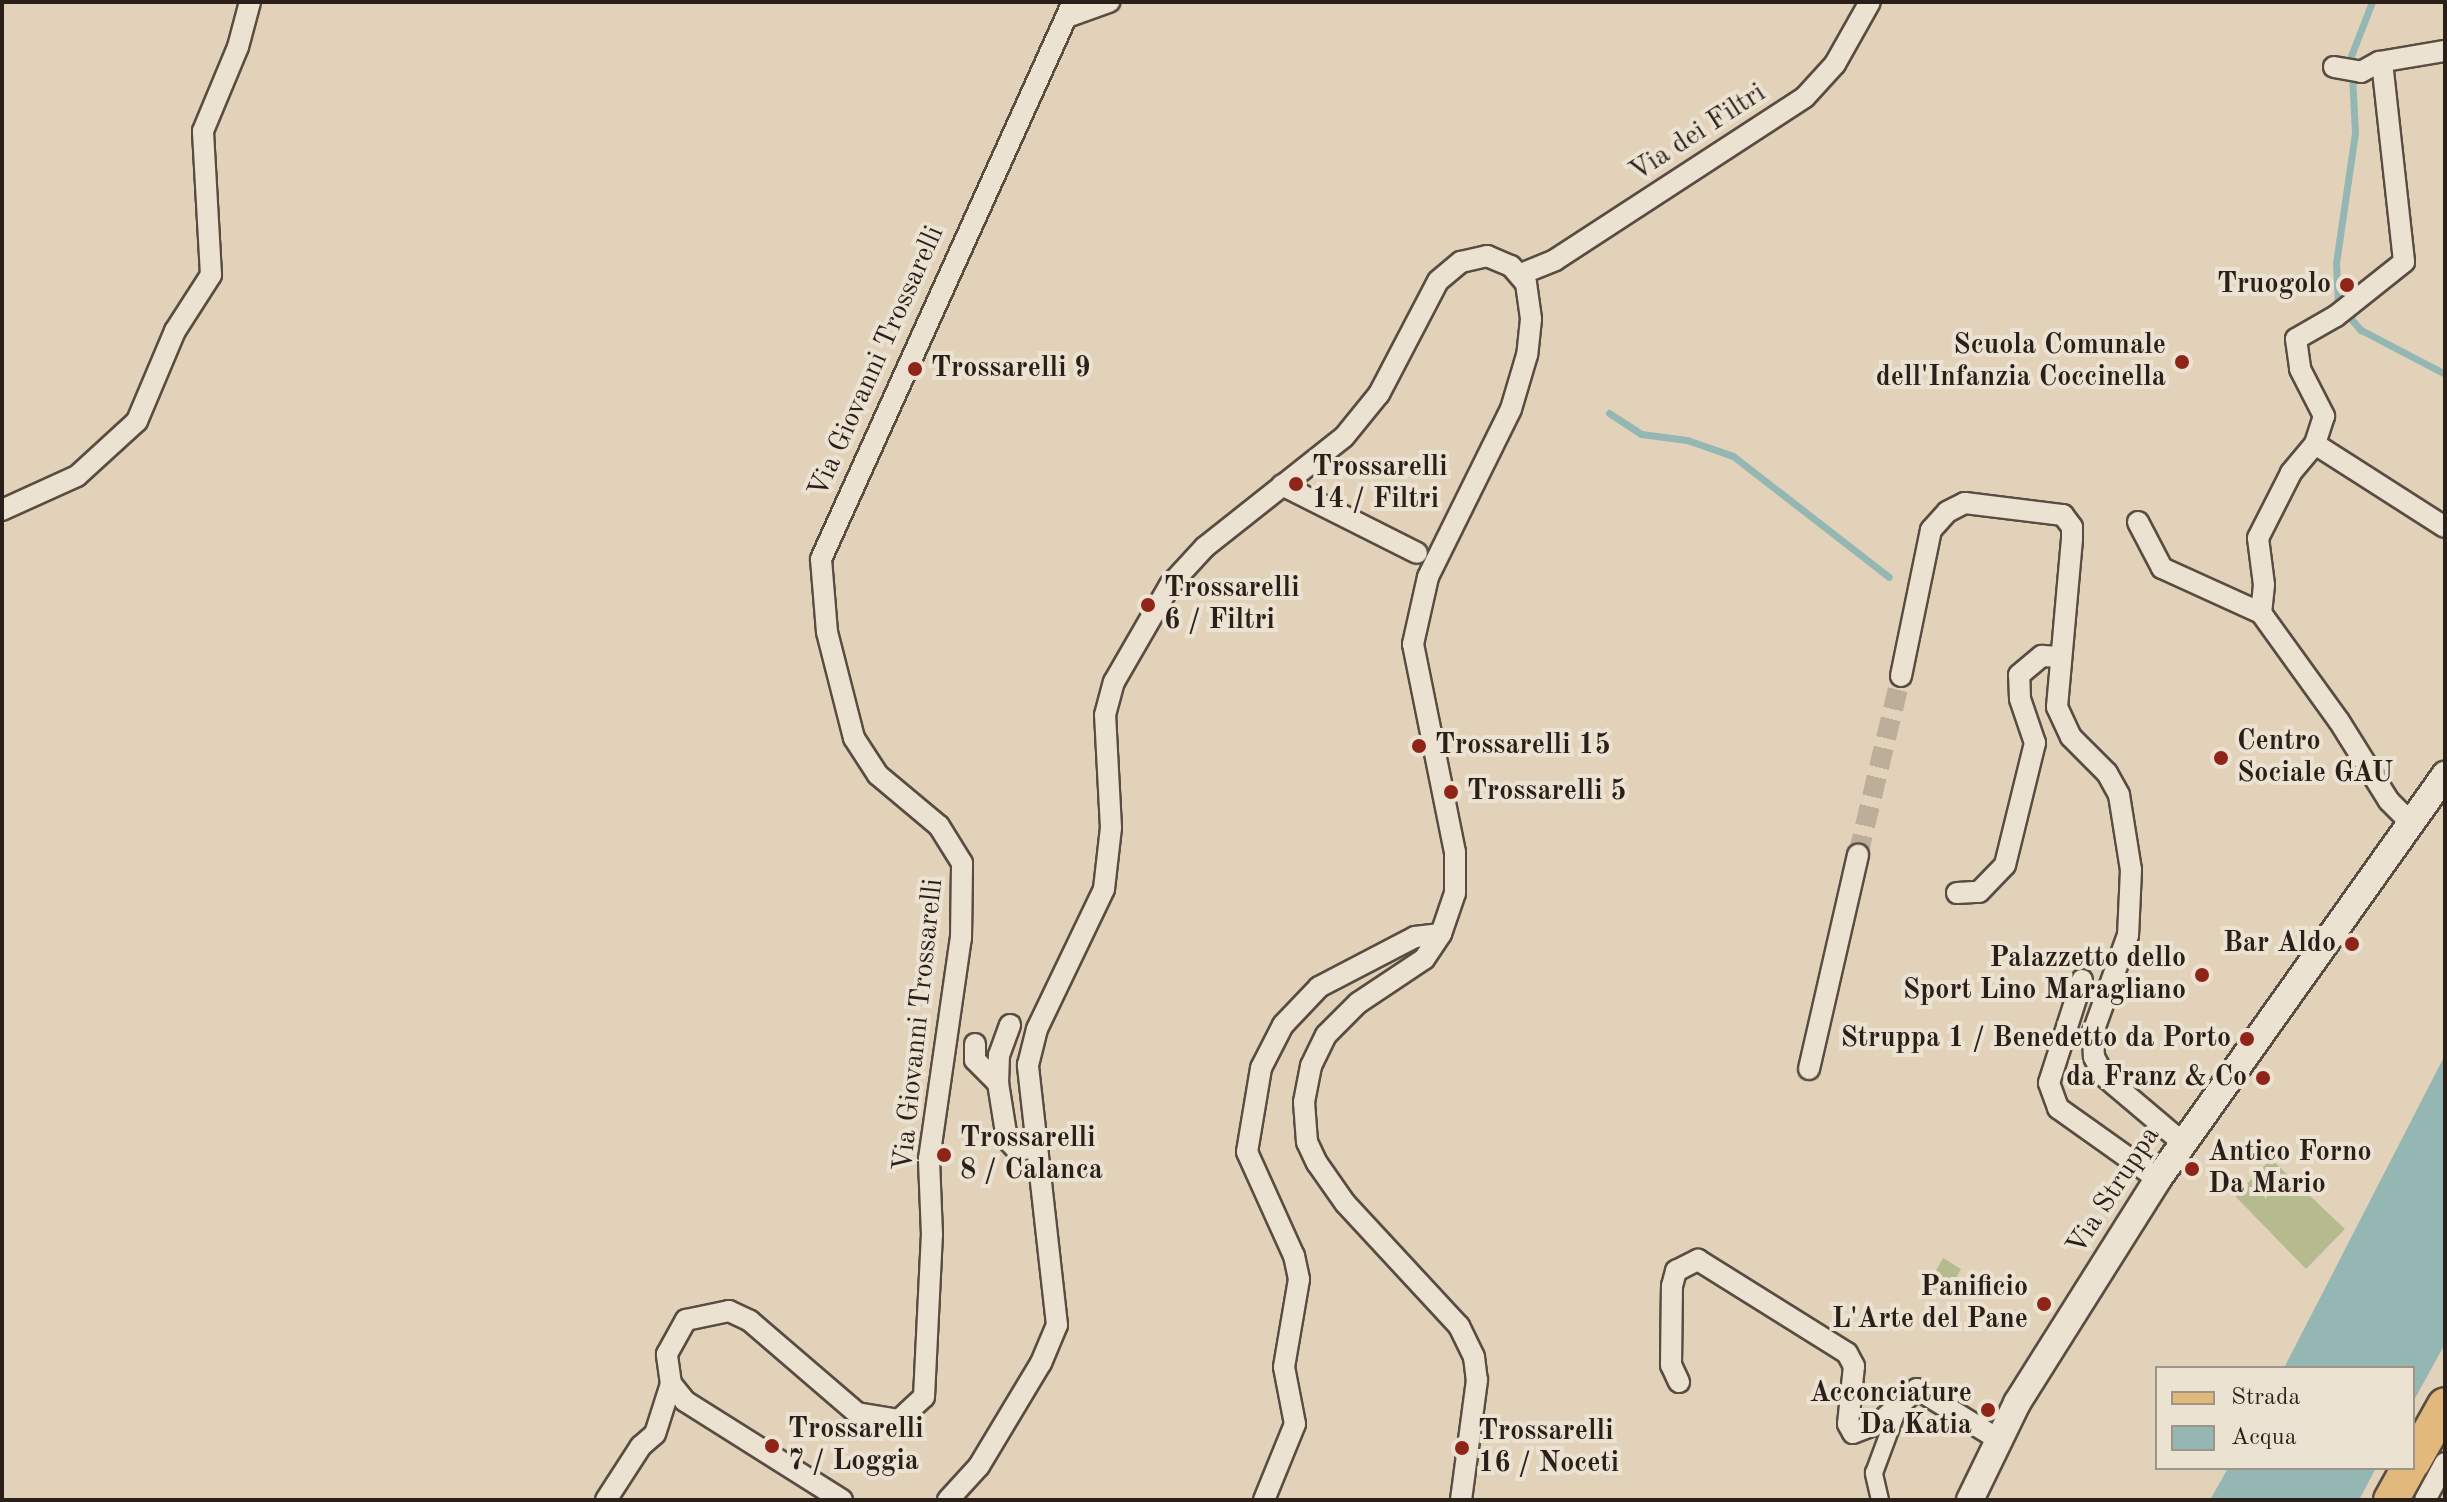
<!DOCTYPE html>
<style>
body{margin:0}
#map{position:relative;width:2447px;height:1502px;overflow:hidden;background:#e2d2ba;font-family:"Old Standard TT",serif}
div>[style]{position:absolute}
.green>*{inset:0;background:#b5bb8e}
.water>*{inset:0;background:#95b7b3}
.stream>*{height:7px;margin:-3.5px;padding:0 3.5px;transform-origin:3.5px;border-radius:3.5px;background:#95b7b3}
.minor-tunnel>*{height:20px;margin-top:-10px;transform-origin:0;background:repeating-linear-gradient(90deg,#bdae9a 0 20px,transparent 0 30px)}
.roads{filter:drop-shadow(2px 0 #594c41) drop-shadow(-2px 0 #594c41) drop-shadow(0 2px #594c41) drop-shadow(0 -2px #594c41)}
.pedestrian>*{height:16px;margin:-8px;padding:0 8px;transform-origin:8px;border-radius:8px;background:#ece2d2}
.minor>*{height:20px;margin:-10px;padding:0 10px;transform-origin:10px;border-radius:10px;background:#ece2d2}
.tertiary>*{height:26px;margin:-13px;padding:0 13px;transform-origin:13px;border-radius:13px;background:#ece2d2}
.primary>*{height:34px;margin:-17px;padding:0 17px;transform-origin:17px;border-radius:17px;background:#e1b97d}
.dots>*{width:22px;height:22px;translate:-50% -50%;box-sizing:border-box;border:4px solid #ece2d2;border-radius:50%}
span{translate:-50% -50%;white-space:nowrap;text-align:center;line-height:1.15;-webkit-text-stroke:8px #ece2d2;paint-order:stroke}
.street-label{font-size:28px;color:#2b1f19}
.poi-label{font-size:28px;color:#2b1f19;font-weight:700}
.right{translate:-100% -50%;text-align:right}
.left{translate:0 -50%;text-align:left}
.frame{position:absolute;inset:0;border:4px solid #2b1f19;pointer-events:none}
.legend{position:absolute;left:2155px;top:1366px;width:260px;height:104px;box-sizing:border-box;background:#ece2d2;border:2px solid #9f9488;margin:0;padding:10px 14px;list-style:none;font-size:24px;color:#2b1f19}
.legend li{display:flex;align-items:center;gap:16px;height:40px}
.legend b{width:40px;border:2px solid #9f9488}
</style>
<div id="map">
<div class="green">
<i style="clip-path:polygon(2271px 1159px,2345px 1229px,2306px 1269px,2235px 1196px)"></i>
<i style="clip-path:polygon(1943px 1258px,1961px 1269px,1945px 1298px,1926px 1288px)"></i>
</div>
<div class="water">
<i style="clip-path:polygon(2445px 1055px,2445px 1344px,2413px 1402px,2413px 1368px,2284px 1368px)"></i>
<i style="clip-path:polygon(2228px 1468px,2376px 1468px,2359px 1500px,2210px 1500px)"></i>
</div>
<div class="stream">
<i style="left:2372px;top:2px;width:58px;rotate:111.3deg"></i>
<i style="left:2351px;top:56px;width:77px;rotate:87deg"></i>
<i style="left:2355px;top:133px;width:131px;rotate:98.3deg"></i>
<i style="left:2336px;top:263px;width:41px;rotate:87.2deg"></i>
<i style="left:2338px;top:304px;width:35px;rotate:49deg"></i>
<i style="left:2361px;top:330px;width:95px;rotate:27.6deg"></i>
<i style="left:1609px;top:413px;width:38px;rotate:33deg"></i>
<i style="left:1641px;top:434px;width:46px;rotate:7.4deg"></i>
<i style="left:1687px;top:440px;width:49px;rotate:19.2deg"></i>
<i style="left:1733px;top:456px;width:197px;rotate:37.8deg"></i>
</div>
<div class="minor-tunnel">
<i style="left:1858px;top:855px;width:184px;rotate:-76.5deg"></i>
</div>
<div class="roads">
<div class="pedestrian">
<i style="left:1880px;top:1500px;width:28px;rotate:-103deg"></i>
<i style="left:1874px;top:1473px;width:66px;rotate:-69.6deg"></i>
</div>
<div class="minor">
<i style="left:1067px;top:17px;width:45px;rotate:-19.7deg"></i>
<i style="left:2382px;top:62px;width:201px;rotate:83.7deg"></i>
<i style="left:2404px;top:262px;width:87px;rotate:141.5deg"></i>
<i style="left:2336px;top:316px;width:46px;rotate:150.1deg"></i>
<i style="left:2296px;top:339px;width:30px;rotate:82deg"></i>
<i style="left:2300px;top:369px;width:53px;rotate:62.9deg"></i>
<i style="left:2324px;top:416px;width:29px;rotate:108deg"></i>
<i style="left:2315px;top:444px;width:38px;rotate:130deg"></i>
<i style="left:2291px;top:473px;width:73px;rotate:116.9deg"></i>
<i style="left:2258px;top:538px;width:47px;rotate:82.7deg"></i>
<i style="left:2264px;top:585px;width:28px;rotate:96deg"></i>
<i style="left:2261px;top:613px;width:133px;rotate:54.2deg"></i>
<i style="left:2339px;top:721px;width:94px;rotate:58deg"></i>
<i style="left:2389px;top:801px;width:31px;rotate:45deg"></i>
<i style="left:2334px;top:67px;width:27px;rotate:10deg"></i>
<i style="left:2361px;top:72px;width:21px;rotate:-29deg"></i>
<i style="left:2379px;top:62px;width:67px;rotate:-9.5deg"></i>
<i style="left:1521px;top:274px;width:37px;rotate:-22deg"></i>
<i style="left:1555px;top:260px;width:298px;rotate:-33.1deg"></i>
<i style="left:1805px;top:97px;width:45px;rotate:-47.7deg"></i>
<i style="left:1835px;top:64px;width:71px;rotate:-60.6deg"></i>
<i style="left:2315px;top:444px;width:154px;rotate:32.6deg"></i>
<i style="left:1282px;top:485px;width:151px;rotate:26.7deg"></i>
<i style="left:2px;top:510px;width:82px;rotate:-24.4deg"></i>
<i style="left:77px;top:476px;width:81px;rotate:-42.5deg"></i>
<i style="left:137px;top:421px;width:98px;rotate:-67.1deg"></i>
<i style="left:175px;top:331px;width:67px;rotate:-57.3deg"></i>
<i style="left:211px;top:275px;width:144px;rotate:-93.2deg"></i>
<i style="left:203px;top:131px;width:91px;rotate:-67.4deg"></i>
<i style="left:238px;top:47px;width:47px;rotate:-75.1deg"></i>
<i style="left:2138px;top:522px;width:52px;rotate:62.4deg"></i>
<i style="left:2162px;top:568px;width:109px;rotate:24.4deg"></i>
<i style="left:1901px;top:676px;width:149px;rotate:-78.4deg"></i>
<i style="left:1931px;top:530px;width:24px;rotate:-48deg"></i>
<i style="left:1947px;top:512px;width:20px;rotate:-27deg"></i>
<i style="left:1965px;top:503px;width:99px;rotate:7deg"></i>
<i style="left:2063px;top:515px;width:15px;rotate:53deg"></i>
<i style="left:2072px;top:527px;width:12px;rotate:90deg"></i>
<i style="left:2072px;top:539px;width:169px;rotate:95.1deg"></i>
<i style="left:2057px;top:707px;width:33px;rotate:65deg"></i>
<i style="left:2071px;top:737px;width:51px;rotate:45deg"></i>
<i style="left:2107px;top:773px;width:25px;rotate:61deg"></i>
<i style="left:2119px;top:795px;width:76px;rotate:80.9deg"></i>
<i style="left:2131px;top:870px;width:65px;rotate:92.6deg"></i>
<i style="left:2128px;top:935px;width:103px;rotate:109.8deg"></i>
<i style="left:2093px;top:1032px;width:25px;rotate:88deg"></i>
<i style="left:2094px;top:1057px;width:21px;rotate:62deg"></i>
<i style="left:2104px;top:1076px;width:104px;rotate:40.3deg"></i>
<i style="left:1957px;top:893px;width:22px;rotate:-3deg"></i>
<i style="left:1979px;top:892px;width:37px;rotate:-46deg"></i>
<i style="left:2005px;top:865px;width:126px;rotate:-76.2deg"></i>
<i style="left:2035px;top:743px;width:46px;rotate:-108.8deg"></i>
<i style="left:2020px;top:699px;width:24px;rotate:-92deg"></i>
<i style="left:2019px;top:675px;width:30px;rotate:-40deg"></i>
<i style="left:2042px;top:656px;width:19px;rotate:3deg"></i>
<i style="left:2082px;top:980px;width:108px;rotate:107.8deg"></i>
<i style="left:2049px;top:1083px;width:27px;rotate:70deg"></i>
<i style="left:2058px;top:1108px;width:123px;rotate:35.4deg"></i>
<i style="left:1010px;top:1025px;width:32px;rotate:110deg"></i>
<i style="left:999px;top:1055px;width:28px;rotate:92deg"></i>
<i style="left:998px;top:1083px;width:57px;rotate:80.9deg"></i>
<i style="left:1007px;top:1139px;width:15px;rotate:48deg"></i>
<i style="left:1017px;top:1150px;width:18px;rotate:-9deg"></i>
<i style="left:975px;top:1044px;width:16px;rotate:90deg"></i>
<i style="left:975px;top:1060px;width:33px;rotate:45deg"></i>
<i style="left:1809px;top:1069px;width:220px;rotate:-77.1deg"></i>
<i style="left:1679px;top:1382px;width:19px;rotate:-115deg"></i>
<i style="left:1671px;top:1365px;width:79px;rotate:-89.3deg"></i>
<i style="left:1672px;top:1286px;width:16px;rotate:-75deg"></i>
<i style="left:1676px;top:1271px;width:25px;rotate:-27deg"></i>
<i style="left:1698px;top:1260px;width:176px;rotate:32deg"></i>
<i style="left:1847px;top:1353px;width:15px;rotate:62deg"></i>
<i style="left:1854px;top:1366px;width:58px;rotate:95.9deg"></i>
<i style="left:1848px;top:1424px;width:10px;rotate:61deg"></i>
<i style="left:1853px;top:1433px;width:28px;rotate:-21deg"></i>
<i style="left:1879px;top:1423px;width:51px;rotate:-41.8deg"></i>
<i style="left:1917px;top:1389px;width:95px;rotate:31.7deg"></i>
<i style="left:606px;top:1500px;width:64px;rotate:-57.1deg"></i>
<i style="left:641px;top:1446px;width:18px;rotate:-41deg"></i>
<i style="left:655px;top:1434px;width:52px;rotate:-72.3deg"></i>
<i style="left:842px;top:1500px;width:186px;rotate:-147.8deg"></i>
<i style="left:685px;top:1401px;width:22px;rotate:-129deg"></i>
<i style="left:671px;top:1384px;width:30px;rotate:-98deg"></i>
<i style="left:667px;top:1354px;width:39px;rotate:-61deg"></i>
<i style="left:686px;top:1320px;width:44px;rotate:-11.8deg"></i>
<i style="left:729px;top:1311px;width:23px;rotate:25deg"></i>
<i style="left:750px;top:1321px;width:141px;rotate:40.7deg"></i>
<i style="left:857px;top:1413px;width:43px;rotate:9.5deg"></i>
<i style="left:899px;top:1420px;width:34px;rotate:-43deg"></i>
<i style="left:924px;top:1397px;width:162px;rotate:-87.2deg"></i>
<i style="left:932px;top:1235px;width:76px;rotate:-92.3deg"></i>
<i style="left:929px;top:1159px;width:223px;rotate:-81.8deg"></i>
<i style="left:961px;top:938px;width:75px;rotate:-89.2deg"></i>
<i style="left:962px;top:863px;width:44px;rotate:-121.9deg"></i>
<i style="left:939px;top:826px;width:80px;rotate:-140.1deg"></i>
<i style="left:878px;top:775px;width:44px;rotate:-123deg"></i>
<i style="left:854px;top:738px;width:109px;rotate:-104.3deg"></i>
<i style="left:827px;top:632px;width:73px;rotate:-94.7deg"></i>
<i style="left:821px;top:559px;width:611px;rotate:-65.66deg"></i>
<i style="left:948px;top:1500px;width:46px;rotate:-47.6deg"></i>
<i style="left:979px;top:1466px;width:120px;rotate:-59deg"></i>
<i style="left:1041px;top:1363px;width:41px;rotate:-67.2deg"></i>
<i style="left:1057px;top:1325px;width:262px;rotate:-96.4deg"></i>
<i style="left:1028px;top:1065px;width:37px;rotate:-76deg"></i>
<i style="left:1037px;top:1029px;width:155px;rotate:-64.4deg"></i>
<i style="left:1104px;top:889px;width:61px;rotate:-83.5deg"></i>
<i style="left:1111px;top:828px;width:113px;rotate:-93deg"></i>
<i style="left:1105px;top:715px;width:34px;rotate:-75deg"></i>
<i style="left:1114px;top:682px;width:112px;rotate:-60deg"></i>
<i style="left:1170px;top:585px;width:52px;rotate:-47.4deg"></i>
<i style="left:1205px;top:547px;width:177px;rotate:-38.4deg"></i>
<i style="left:1344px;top:437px;width:55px;rotate:-50.9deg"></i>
<i style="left:1379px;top:394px;width:127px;rotate:-62.4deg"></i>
<i style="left:1438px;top:281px;width:30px;rotate:-40deg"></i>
<i style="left:1461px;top:262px;width:27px;rotate:-13deg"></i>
<i style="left:1487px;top:256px;width:26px;rotate:23deg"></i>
<i style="left:1511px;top:266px;width:23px;rotate:49deg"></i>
<i style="left:1526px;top:283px;width:36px;rotate:82deg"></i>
<i style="left:1531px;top:319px;width:36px;rotate:96deg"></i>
<i style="left:1527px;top:355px;width:56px;rotate:106.5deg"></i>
<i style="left:1511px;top:409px;width:187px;rotate:116.3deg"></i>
<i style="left:1428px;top:577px;width:69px;rotate:102.6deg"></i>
<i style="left:1413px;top:644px;width:212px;rotate:78.6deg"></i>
<i style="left:1455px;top:852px;width:41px;rotate:90deg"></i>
<i style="left:1455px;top:893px;width:43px;rotate:108.9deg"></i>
<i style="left:1441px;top:934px;width:30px;rotate:124deg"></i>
<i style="left:1424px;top:959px;width:79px;rotate:146.3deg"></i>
<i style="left:1358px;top:1003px;width:45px;rotate:135deg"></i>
<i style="left:1326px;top:1035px;width:34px;rotate:116deg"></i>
<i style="left:1311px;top:1066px;width:37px;rotate:101deg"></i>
<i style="left:1304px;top:1102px;width:40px;rotate:85.7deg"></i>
<i style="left:1307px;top:1142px;width:23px;rotate:65deg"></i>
<i style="left:1317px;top:1163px;width:49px;rotate:55deg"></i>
<i style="left:1345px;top:1203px;width:168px;rotate:47.2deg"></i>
<i style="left:1459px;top:1326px;width:34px;rotate:64deg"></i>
<i style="left:1474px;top:1357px;width:23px;rotate:83deg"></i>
<i style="left:1477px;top:1380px;width:121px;rotate:97.6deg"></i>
<i style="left:1264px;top:1500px;width:82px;rotate:-67.8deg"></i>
<i style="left:1295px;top:1424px;width:58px;rotate:-100.9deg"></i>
<i style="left:1284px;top:1367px;width:89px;rotate:-80.3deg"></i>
<i style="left:1299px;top:1279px;width:24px;rotate:-102deg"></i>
<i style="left:1294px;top:1256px;width:114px;rotate:-114.3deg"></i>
<i style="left:1247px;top:1152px;width:85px;rotate:-80.5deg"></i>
<i style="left:1261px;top:1068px;width:48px;rotate:-62.9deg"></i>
<i style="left:1283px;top:1025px;width:52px;rotate:-46.5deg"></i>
<i style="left:1319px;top:987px;width:108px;rotate:-27.5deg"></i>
<i style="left:1415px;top:937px;width:26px;rotate:-7deg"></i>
<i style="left:2425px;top:1500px;width:42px;rotate:-61.6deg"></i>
</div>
<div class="tertiary">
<i style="left:1970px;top:1500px;width:108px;rotate:-64.1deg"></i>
<i style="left:2017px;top:1403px;width:265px;rotate:-57.8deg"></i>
<i style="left:2158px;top:1179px;width:496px;rotate:-54.6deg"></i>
</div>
<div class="primary">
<i style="left:2413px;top:1462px;width:65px;rotate:-60.7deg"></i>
<i style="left:2391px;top:1500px;width:37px;rotate:-61deg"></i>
</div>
</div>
<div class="dots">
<i style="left:2347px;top:285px;background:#8f2418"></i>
<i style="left:2182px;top:362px;background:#8f2418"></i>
<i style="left:915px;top:369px;background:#8f2418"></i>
<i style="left:1296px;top:484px;background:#8f2418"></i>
<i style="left:1148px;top:605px;background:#8f2418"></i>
<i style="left:1419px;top:746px;background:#8f2418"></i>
<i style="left:2221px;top:758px;background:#8f2418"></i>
<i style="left:1451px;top:792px;background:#8f2418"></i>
<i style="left:2352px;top:944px;background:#8f2418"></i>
<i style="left:2202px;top:975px;background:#8f2418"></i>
<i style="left:2247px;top:1039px;background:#8f2418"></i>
<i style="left:2263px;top:1078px;background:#8f2418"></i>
<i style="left:944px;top:1155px;background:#8f2418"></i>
<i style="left:2192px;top:1169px;background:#8f2418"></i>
<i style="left:2044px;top:1304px;background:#8f2418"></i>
<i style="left:1988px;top:1410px;background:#8f2418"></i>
<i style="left:772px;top:1446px;background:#8f2418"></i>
<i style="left:1462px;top:1448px;background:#8f2418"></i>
</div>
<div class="street-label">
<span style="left:1698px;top:133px;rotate:-33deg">Via dei Filtri</span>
<span style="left:877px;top:362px;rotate:-66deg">Via Giovanni Trossarelli</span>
<span style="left:919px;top:1025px;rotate:-84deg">Via Giovanni Trossarelli</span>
<span style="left:2114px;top:1191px;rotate:-57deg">Via Struppa</span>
</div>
<div class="poi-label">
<span class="right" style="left:2331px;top:285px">Truogolo</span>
<span class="right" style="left:2166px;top:362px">Scuola Comunale<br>dell'Infanzia Coccinella</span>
<span class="left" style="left:931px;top:369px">Trossarelli 9</span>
<span class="left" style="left:1312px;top:484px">Trossarelli<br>14 / Filtri</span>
<span class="left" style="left:1164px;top:605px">Trossarelli<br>6 / Filtri</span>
<span class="left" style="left:2237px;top:758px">Centro<br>Sociale GAU</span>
<span class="left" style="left:1435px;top:746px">Trossarelli 15</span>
<span class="left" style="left:1467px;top:792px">Trossarelli 5</span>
<span class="right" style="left:2336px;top:944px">Bar Aldo</span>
<span class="right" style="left:2186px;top:975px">Palazzetto dello<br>Sport Lino Maragliano</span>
<span class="right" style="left:2231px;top:1039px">Struppa 1 / Benedetto da Porto</span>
<span class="right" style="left:2247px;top:1078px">da Franz &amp; Co</span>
<span class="left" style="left:960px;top:1155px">Trossarelli<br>8 / Calanca</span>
<span class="left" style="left:2208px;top:1169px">Antico Forno<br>Da Mario</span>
<span class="right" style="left:2028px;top:1304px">Panificio<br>L'Arte del Pane</span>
<span class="right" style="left:1972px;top:1410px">Acconciature<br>Da Katia</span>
<span class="left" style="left:788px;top:1446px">Trossarelli<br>7 / Loggia</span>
<span class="left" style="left:1478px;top:1448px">Trossarelli<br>16 / Noceti</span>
</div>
<div class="frame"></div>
<ul class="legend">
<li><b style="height:10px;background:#e1b97d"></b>Strada</li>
<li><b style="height:22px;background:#95b7b3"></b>Acqua</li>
</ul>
</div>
